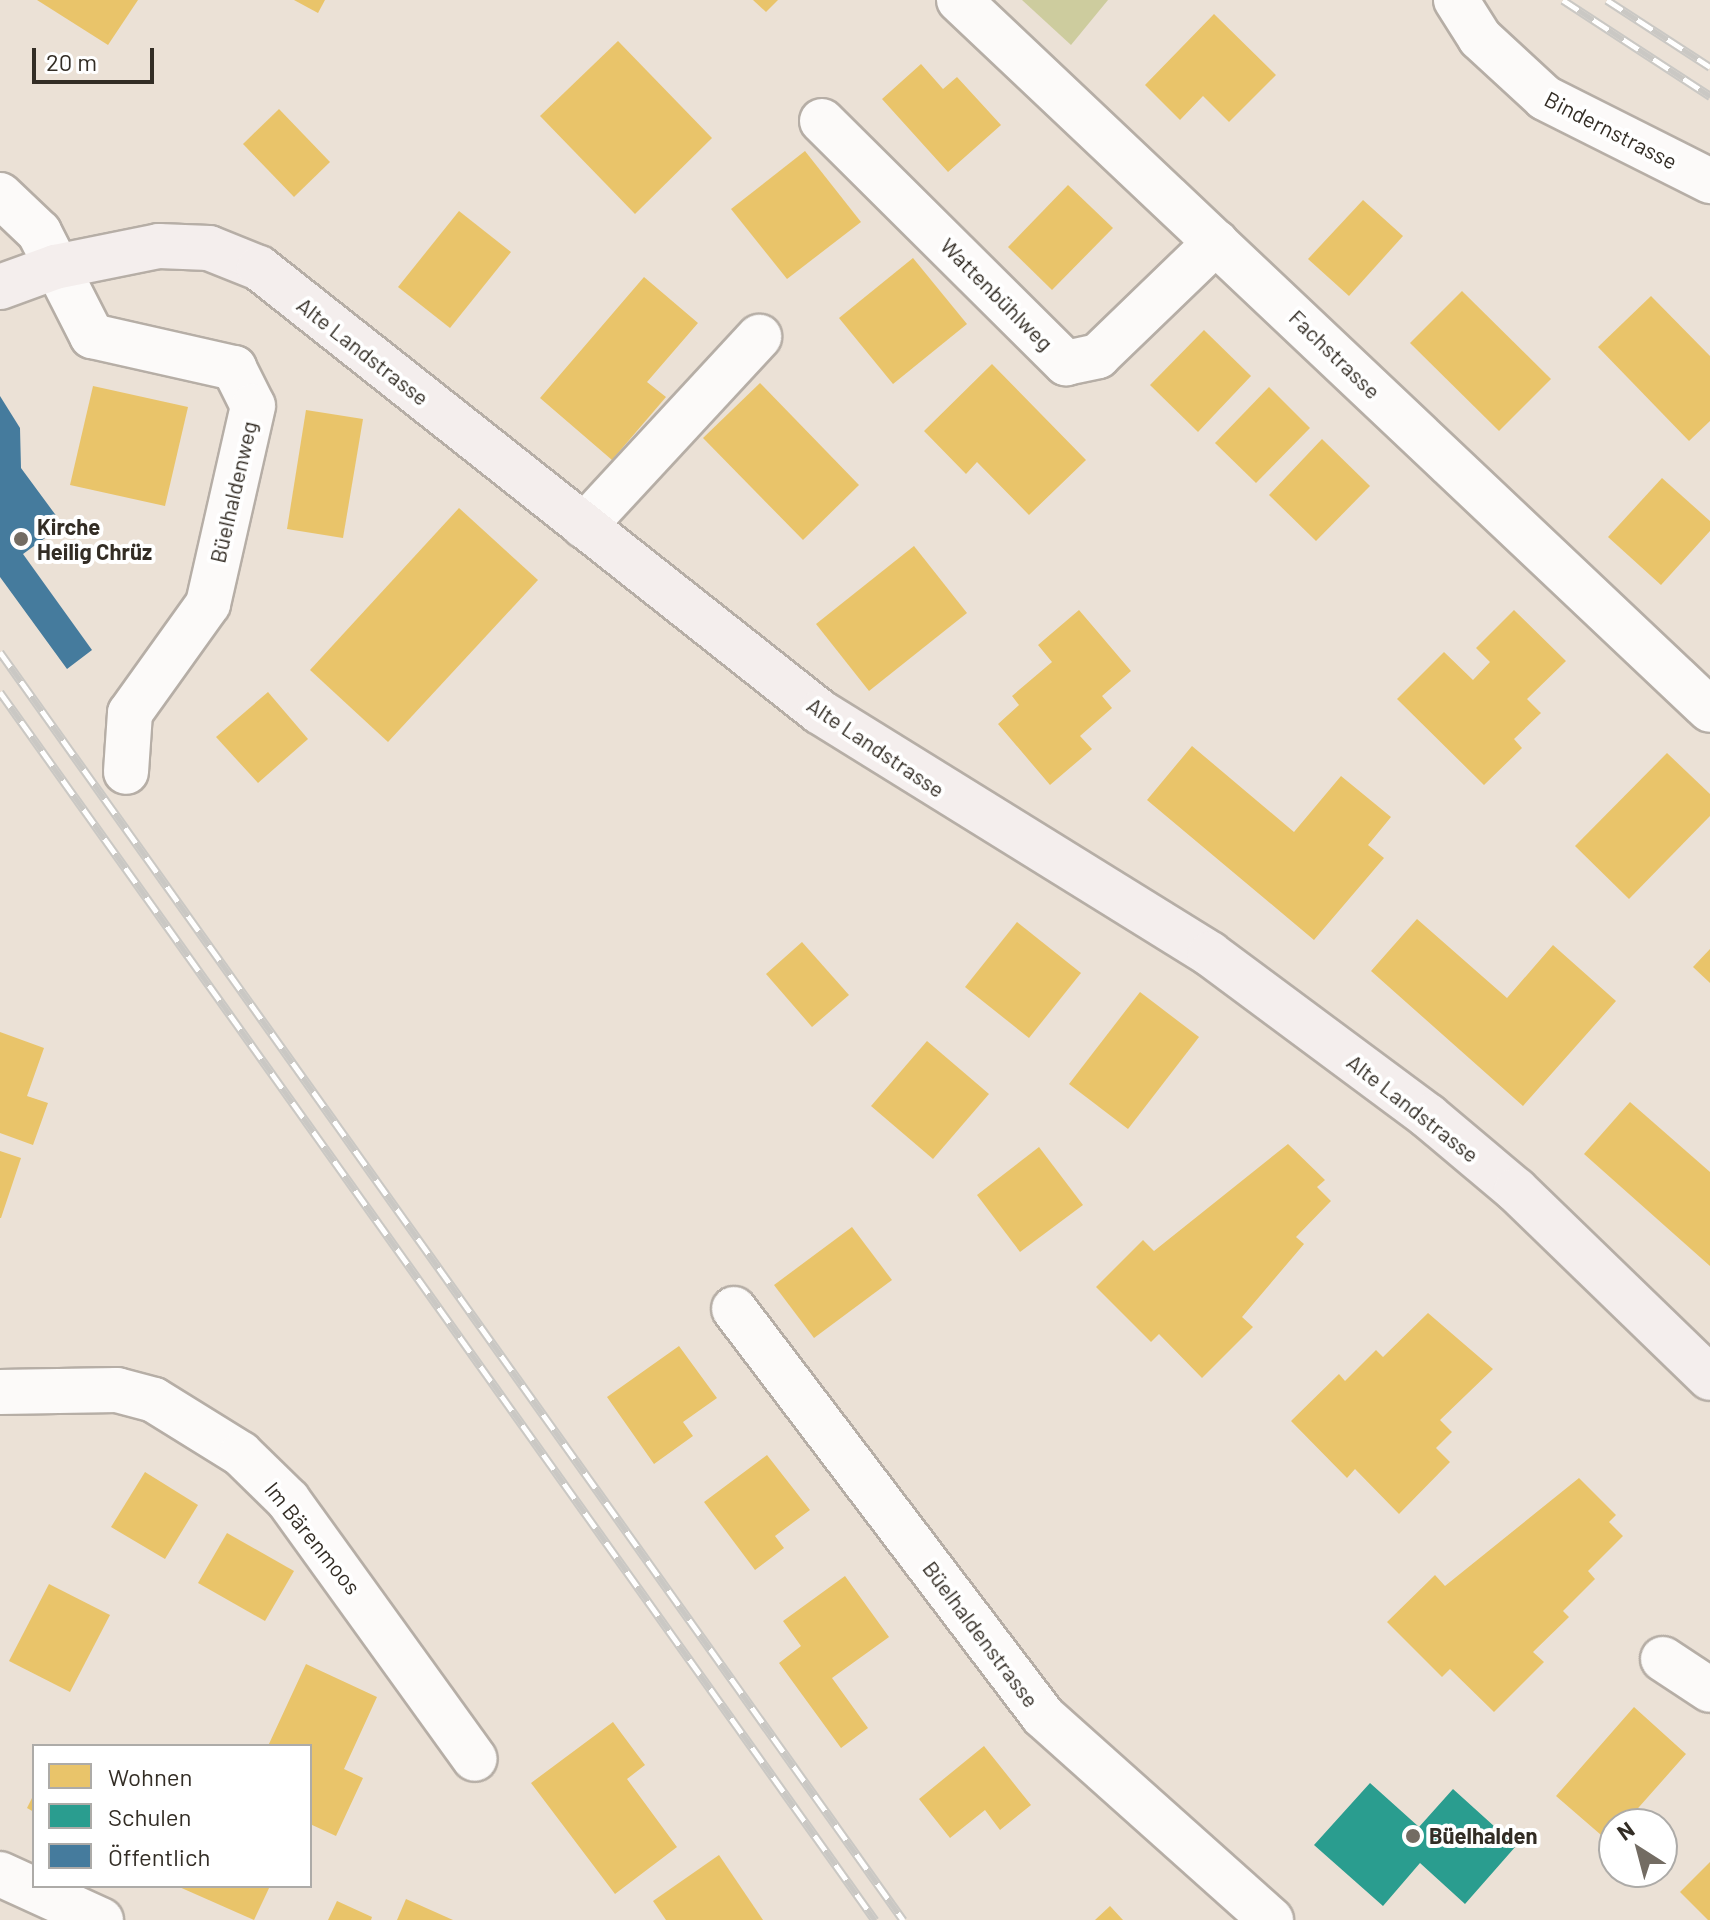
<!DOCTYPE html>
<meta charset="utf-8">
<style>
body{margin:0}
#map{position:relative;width:1710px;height:1920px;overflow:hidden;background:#ebe1d6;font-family:Barlow,sans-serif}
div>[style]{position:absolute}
.green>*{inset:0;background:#cdcc9e}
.homes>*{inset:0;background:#e9c46a}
.schools>*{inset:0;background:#2a9d8f}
.public>*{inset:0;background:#457b9d}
.roads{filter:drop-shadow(2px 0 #b6aea6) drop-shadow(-2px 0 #b6aea6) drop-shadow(0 2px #b6aea6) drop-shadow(0 -2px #b6aea6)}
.minor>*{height:44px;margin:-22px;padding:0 22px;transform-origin:22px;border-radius:22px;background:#fcfaf9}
.major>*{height:44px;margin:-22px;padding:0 22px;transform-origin:22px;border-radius:22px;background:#f4eeed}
.rail>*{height:9px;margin-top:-4.5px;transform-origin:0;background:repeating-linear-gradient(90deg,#fff 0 18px,#cac8c4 0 36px);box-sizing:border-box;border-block:2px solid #cac8c4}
.dots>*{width:22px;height:22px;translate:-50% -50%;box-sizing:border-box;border:4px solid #fff;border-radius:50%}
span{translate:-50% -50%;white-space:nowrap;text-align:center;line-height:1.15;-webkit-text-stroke:8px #fff;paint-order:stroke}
.street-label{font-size:22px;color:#332d25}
.poi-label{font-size:22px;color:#332d25;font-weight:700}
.left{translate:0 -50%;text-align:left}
.legend{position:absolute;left:32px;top:1744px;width:280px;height:144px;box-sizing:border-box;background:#fff;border:2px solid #adaba8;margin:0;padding:10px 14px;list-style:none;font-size:24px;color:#332d25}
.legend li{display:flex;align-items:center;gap:16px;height:40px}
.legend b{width:40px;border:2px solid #adaba8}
.north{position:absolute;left:1598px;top:1808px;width:80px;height:80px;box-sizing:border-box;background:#fff;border:2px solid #adaba8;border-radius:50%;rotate:324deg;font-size:22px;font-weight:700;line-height:32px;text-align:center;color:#332d25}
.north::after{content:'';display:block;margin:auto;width:28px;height:36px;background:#736c63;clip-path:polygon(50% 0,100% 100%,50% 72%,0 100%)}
.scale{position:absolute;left:32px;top:48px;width:122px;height:36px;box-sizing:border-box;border:4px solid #332d25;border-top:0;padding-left:10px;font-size:24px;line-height:28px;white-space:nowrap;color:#332d25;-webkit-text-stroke:6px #fff;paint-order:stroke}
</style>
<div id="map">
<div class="green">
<i style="clip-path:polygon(1022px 0,1108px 0,1071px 45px)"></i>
</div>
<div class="homes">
<i style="clip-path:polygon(37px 0,138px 0,108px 45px)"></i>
<i style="clip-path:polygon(294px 0,325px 0,318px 13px)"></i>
<i style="clip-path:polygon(753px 0,778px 0,766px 12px)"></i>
<i style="clip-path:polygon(1214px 14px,1276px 75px,1229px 122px,1203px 96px,1180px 120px,1145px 85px)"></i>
<i style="clip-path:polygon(618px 41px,712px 138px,635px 214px,540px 116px)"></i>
<i style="clip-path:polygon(921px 64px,943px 89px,957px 77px,1001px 125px,948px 172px,882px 99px)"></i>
<i style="clip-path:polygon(279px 109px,330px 162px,294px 197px,243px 144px)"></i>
<i style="clip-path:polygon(805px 151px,861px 222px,787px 279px,731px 209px)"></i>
<i style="clip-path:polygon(1068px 185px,1113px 228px,1052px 290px,1008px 247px)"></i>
<i style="clip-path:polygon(1363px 200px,1403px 236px,1349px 296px,1308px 259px)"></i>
<i style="clip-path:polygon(459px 211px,511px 252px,450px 328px,398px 287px)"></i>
<i style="clip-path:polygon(913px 258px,967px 324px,893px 384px,839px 318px)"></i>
<i style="clip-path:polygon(644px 277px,698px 323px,647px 382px,666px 397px,612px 460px,540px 398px)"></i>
<i style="clip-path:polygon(1462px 291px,1551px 379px,1499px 431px,1410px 343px)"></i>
<i style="clip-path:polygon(1651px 296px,1710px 356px,1710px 421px,1689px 441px,1598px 347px)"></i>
<i style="clip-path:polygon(1204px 330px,1251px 376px,1198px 432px,1150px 385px)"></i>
<i style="clip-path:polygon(992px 364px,1086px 460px,1029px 515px,977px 462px,966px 474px,924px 431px)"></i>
<i style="clip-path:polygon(760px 383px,859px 485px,803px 540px,703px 438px)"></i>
<i style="clip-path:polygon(93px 386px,188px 407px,165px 506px,70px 485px)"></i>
<i style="clip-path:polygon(1269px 387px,1310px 428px,1256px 483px,1215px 443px)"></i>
<i style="clip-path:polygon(306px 410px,363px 419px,343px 538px,287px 529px)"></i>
<i style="clip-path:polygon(1322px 439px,1370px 486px,1316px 541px,1269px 495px)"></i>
<i style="clip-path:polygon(1662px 478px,1710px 521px,1710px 531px,1661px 585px,1608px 537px)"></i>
<i style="clip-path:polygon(459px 508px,538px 580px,388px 742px,310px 670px)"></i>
<i style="clip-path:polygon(914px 546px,967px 613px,869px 691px,816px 624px)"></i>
<i style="clip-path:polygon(1079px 610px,1131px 671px,1102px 696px,1112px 708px,1080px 736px,1092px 749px,1050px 785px,998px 724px,1019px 705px,1012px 696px,1052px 662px,1038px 645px)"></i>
<i style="clip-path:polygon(1514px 610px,1566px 661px,1527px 699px,1541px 713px,1514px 739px,1522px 748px,1484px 785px,1397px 699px,1444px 652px,1473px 680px,1490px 662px,1476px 648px)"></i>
<i style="clip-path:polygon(268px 692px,308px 739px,258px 783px,216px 737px)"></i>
<i style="clip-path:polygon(1192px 746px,1294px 832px,1341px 776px,1391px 817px,1368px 845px,1384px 858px,1314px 940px,1147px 800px)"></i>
<i style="clip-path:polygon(1667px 753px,1710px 794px,1710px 816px,1629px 899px,1575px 846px)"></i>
<i style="clip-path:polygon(1417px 919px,1507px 998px,1553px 945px,1616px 1001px,1523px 1106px,1371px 971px)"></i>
<i style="clip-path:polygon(1017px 922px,1081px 973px,1029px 1038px,965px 987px)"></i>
<i style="clip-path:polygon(802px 942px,849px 995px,812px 1027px,766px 974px)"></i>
<i style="clip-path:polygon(1710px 949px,1710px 983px,1693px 967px)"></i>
<i style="clip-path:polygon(1140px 992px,1199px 1037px,1128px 1129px,1069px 1084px)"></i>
<i style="clip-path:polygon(0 1032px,44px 1048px,27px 1096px,48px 1103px,33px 1145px,0 1133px)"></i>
<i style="clip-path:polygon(927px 1041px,989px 1094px,933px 1159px,871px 1106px)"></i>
<i style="clip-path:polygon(1630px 1102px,1710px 1172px,1710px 1266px,1584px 1154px)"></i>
<i style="clip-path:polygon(1288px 1144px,1325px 1180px,1317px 1187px,1331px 1201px,1296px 1237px,1304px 1244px,1242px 1317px,1253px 1327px,1202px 1378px,1159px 1334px,1151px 1342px,1096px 1287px,1143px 1240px,1154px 1251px)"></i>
<i style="clip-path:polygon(1039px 1147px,1083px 1205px,1020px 1252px,977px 1195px)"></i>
<i style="clip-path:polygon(0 1151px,21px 1158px,1px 1218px,0 1218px)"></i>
<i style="clip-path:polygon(852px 1227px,892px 1280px,814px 1338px,774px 1285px)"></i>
<i style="clip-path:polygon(1428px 1313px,1493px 1369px,1440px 1420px,1452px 1432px,1436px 1448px,1450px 1462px,1399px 1514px,1355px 1469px,1347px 1478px,1291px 1421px,1339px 1374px,1345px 1381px,1376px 1350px,1383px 1357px)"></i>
<i style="clip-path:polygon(679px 1346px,717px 1398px,683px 1422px,693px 1436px,654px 1464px,607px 1397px)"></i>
<i style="clip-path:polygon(767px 1455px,810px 1510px,775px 1536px,784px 1548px,755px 1570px,704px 1502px)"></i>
<i style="clip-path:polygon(145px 1472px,198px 1505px,165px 1559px,111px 1527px)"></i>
<i style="clip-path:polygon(1579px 1478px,1616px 1515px,1609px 1522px,1623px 1536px,1588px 1571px,1595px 1579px,1563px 1611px,1569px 1617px,1533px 1652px,1544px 1662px,1494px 1712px,1450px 1669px,1442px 1677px,1387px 1622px,1435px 1575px,1445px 1586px)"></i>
<i style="clip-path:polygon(227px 1533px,294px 1571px,265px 1621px,198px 1583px)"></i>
<i style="clip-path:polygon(845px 1576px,889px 1637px,832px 1678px,868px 1728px,841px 1748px,779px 1663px,801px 1646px,783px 1621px)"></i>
<i style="clip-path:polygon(49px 1584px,110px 1615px,70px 1692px,9px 1661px)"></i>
<i style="clip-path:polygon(306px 1664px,377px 1697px,344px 1769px,363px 1778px,336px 1836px,310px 1824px,310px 1746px,268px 1746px)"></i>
<i style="clip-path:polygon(1634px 1707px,1686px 1754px,1624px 1824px,1614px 1824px,1608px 1841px,1556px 1796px)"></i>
<i style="clip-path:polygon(613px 1722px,645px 1765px,627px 1779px,677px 1847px,615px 1894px,531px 1783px)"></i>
<i style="clip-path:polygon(984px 1746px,1031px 1805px,1000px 1830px,985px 1810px,950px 1838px,919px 1799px)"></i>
<i style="clip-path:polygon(34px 1794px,34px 1812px,27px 1808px)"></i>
<i style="clip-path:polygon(719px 1855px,763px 1920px,666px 1920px,653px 1901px)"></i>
<i style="clip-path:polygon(1710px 1862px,1710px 1920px,1708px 1920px,1680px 1892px)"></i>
<i style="clip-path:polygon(177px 1886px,270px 1886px,254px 1920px)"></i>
<i style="clip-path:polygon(406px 1899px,453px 1920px,397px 1920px)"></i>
<i style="clip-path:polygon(337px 1901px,372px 1917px,371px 1920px,328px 1920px)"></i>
<i style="clip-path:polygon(1110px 1906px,1123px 1920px,1095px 1920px)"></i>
</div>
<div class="schools">
<i style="clip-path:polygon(1370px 1783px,1419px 1827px,1453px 1789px,1516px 1846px,1465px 1904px,1420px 1863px,1383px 1906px,1314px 1845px)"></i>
</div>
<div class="public">
<i style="clip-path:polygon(0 396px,20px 428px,21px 468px,63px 525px,23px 554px,92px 650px,67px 669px,0 577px)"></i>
</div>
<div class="roads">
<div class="minor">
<i style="left:959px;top:0;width:1033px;rotate:43.39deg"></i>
<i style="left:1456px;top:0;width:45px;rotate:57.7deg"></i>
<i style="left:1480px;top:38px;width:88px;rotate:42.7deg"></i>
<i style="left:1545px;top:98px;width:185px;rotate:26.7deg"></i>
<i style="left:822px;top:121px;width:344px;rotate:44.8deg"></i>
<i style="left:1066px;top:363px;width:33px;rotate:-12deg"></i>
<i style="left:1098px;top:356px;width:164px;rotate:-44deg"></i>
<i style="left:0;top:195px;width:54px;rotate:43.5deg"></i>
<i style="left:39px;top:232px;width:117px;rotate:63deg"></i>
<i style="left:92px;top:336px;width:146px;rotate:12.7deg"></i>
<i style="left:234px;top:368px;width:42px;rotate:63.4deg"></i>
<i style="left:253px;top:406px;width:203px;rotate:102.8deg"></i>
<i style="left:208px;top:604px;width:134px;rotate:125.6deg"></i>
<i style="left:130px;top:713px;width:59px;rotate:93.9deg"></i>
<i style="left:584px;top:526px;width:258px;rotate:-47.2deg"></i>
<i style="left:734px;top:1309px;width:511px;rotate:52.79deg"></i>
<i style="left:1043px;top:1716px;width:306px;rotate:41.8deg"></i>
<i style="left:0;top:1392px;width:117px;rotate:-1deg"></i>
<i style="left:117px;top:1390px;width:38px;rotate:15deg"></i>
<i style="left:154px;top:1400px;width:102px;rotate:31.8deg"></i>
<i style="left:241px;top:1454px;width:66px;rotate:44.4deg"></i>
<i style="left:288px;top:1500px;width:319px;rotate:54.2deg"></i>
<i style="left:1663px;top:1659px;width:56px;rotate:33.4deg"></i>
<i style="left:0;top:1874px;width:111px;rotate:24.5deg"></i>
</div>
<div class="major">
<i style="left:0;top:287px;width:59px;rotate:-20deg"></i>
<i style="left:55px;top:267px;width:106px;rotate:-11.4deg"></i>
<i style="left:159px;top:246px;width:50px;rotate:2.3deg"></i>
<i style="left:209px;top:248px;width:54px;rotate:21.8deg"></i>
<i style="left:259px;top:268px;width:715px;rotate:38.36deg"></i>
<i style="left:820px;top:712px;width:459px;rotate:31.8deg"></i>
<i style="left:1210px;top:954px;width:272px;rotate:36.6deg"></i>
<i style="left:1428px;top:1116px;width:115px;rotate:40.1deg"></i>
<i style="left:1516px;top:1190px;width:270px;rotate:44.1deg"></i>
</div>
</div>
<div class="rail">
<i style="left:1563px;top:0;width:176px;rotate:33.1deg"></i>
<i style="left:1607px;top:0;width:123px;rotate:33deg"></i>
<i style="left:0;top:652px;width:1557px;rotate:54.54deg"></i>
<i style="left:0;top:692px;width:1508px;rotate:54.53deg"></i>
</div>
<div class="dots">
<i style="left:21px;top:539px;background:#736c63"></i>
<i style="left:1413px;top:1836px;background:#736c63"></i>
</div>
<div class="street-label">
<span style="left:1611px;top:130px;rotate:27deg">Bindernstrasse</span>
<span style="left:997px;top:294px;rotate:45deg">Wattenbühlweg</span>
<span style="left:363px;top:351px;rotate:38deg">Alte Landstrasse</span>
<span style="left:1335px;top:354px;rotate:44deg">Fachstrasse</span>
<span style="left:233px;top:492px;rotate:-77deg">Büelhaldenweg</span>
<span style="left:876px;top:747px;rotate:34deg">Alte Landstrasse</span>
<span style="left:1413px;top:1108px;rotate:38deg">Alte Landstrasse</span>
<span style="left:313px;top:1538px;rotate:51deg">Im Bärenmoos</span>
<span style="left:981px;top:1634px;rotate:53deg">Büelhaldenstrasse</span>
</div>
<div class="poi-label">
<span class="left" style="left:37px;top:539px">Kirche<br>Heilig Chrüz</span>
<span class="left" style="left:1429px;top:1836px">Büelhalden</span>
</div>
<ul class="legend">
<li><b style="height:22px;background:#e9c46a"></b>Wohnen</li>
<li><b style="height:22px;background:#2a9d8f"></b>Schulen</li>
<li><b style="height:22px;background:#457b9d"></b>Öffentlich</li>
</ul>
<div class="north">N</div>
<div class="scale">20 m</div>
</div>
